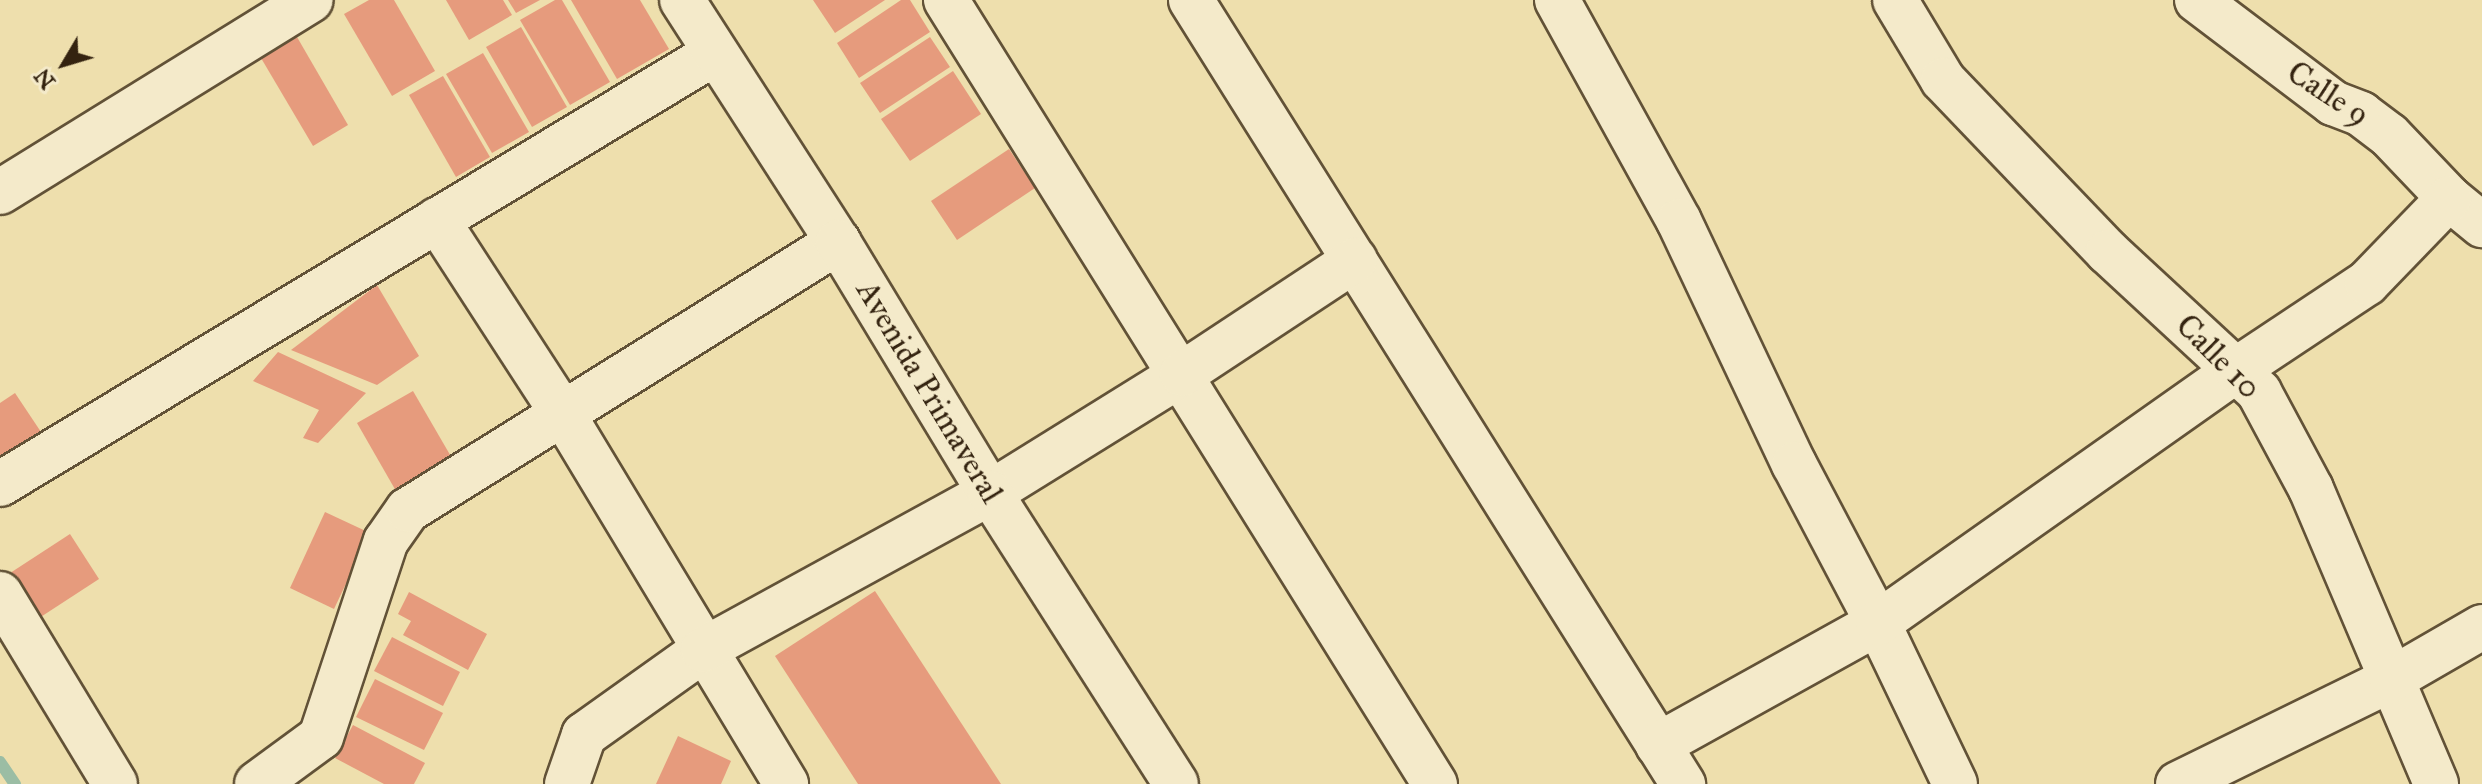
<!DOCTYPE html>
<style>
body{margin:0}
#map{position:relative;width:2482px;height:784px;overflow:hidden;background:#eedfad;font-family:"IM FELL Great Primer",serif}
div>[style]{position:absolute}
.stream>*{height:12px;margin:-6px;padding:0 6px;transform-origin:6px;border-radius:6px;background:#9bbda4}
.building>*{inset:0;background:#e69b7d}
.roads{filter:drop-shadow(2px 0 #625237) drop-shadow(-2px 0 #625237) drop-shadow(0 2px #625237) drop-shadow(0 -2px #625237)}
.street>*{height:44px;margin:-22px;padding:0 22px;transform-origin:22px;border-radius:22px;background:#f4eaca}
.secondary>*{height:44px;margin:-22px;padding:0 22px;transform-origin:22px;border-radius:22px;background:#f4eaca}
span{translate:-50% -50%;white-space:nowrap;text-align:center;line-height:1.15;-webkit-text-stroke:6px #f4eaca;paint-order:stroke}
.street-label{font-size:32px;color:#342310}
.north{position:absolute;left:24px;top:24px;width:80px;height:80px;-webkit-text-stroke:6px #f4eaca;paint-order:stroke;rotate:232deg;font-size:22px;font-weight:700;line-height:32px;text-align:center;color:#342310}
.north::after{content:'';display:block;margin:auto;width:28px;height:36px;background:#342310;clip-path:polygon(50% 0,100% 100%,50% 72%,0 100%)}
</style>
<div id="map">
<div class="stream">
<i style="left:0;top:762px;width:27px;rotate:56deg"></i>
</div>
<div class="building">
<i style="clip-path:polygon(369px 0,394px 0,435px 71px,392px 96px,344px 14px)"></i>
<i style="clip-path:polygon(446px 0,503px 0,512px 15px,469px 40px)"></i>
<i style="clip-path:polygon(508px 0,540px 0,516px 13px)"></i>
<i style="clip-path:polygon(555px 0,562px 0,610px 82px,570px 105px,520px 20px)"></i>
<i style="clip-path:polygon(571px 0,640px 0,669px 49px,617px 79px)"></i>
<i style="clip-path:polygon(813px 0,885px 0,835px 33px)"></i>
<i style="clip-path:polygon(901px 0,910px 0,930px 32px,859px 78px,837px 43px)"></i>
<i style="clip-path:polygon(521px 27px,567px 107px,532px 127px,486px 47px)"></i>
<i style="clip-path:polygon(297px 37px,348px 125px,313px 146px,261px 58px)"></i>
<i style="clip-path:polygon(930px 37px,950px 67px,880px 113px,860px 83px)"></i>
<i style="clip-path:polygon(483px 53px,529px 132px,492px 153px,446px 74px)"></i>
<i style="clip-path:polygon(953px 71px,981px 114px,910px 161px,881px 119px)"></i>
<i style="clip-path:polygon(443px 76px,490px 157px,456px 177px,409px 95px)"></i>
<i style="clip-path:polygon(1009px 149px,1035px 188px,957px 240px,931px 201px)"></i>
<i style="clip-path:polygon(377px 285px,419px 356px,377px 385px,291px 350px)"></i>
<i style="clip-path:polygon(278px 352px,366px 393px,318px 443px,303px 438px,319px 410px,253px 381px)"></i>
<i style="clip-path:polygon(413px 391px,460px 472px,404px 505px,357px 423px)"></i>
<i style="clip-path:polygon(15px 393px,43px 435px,0 464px,0 403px)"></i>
<i style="clip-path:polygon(325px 512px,370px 533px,334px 609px,290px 588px)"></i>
<i style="clip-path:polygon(70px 534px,99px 579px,33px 622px,4px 577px)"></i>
<i style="clip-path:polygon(875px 591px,1001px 784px,858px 784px,775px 656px)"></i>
<i style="clip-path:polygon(409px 592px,487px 634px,468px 670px,403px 635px,411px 621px,398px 614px)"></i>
<i style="clip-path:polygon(392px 637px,460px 672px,443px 706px,374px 671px)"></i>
<i style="clip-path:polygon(375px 679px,443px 713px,424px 750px,356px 717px)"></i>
<i style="clip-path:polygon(353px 725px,425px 763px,414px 784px,384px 784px,335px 758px)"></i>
<i style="clip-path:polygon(678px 736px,731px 761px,721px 784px,656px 784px)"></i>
</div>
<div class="roads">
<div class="street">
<i style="left:946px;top:0;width:924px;rotate:58.05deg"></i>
<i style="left:1191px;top:0;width:926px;rotate:57.89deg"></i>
<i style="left:1557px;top:0;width:252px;rotate:61.1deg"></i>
<i style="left:1679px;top:221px;width:269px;rotate:64.7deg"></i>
<i style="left:1794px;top:464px;width:180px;rotate:62.2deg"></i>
<i style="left:1878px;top:623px;width:178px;rotate:64.4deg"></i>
<i style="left:1895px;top:0;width:93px;rotate:59deg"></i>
<i style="left:1943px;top:80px;width:238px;rotate:46.2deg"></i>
<i style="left:2108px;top:252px;width:206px;rotate:42.8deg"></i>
<i style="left:2259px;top:392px;width:110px;rotate:61.8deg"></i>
<i style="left:2311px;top:489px;width:320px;rotate:67deg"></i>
<i style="left:2197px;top:0;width:171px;rotate:37.1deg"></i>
<i style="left:2333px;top:103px;width:30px;rotate:21deg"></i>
<i style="left:2361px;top:114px;width:35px;rotate:37deg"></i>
<i style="left:2389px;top:135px;width:87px;rotate:46.4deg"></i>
<i style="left:2449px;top:198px;width:43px;rotate:39.3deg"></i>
<i style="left:0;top:192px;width:365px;rotate:-31.7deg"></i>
<i style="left:437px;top:220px;width:231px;rotate:57deg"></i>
<i style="left:563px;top:414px;width:432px;rotate:58.9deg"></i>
<i style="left:0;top:484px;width:835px;rotate:-31.08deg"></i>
<i style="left:0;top:594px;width:222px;rotate:58.8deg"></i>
<i style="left:1658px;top:745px;width:252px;rotate:-29deg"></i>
<i style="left:1878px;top:623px;width:438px;rotate:-35.2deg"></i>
<i style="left:2236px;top:370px;width:157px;rotate:-33.6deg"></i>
<i style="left:2367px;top:283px;width:118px;rotate:-46deg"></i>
<i style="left:257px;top:784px;width:79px;rotate:-36.3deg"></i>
<i style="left:321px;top:737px;width:206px;rotate:-71.7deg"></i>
<i style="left:386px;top:541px;width:38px;rotate:-55deg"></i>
<i style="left:408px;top:510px;width:507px;rotate:-31.93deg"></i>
<i style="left:567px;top:784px;width:52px;rotate:-70.9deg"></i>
<i style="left:584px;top:735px;width:146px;rotate:-35.5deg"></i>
<i style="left:703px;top:650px;width:327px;rotate:-28.7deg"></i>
<i style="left:990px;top:493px;width:226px;rotate:-31.8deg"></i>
<i style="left:1182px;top:374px;width:207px;rotate:-33.4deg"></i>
<i style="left:2178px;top:784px;width:238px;rotate:-26.1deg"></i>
<i style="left:2392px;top:679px;width:104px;rotate:-30deg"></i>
</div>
<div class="secondary">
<i style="left:682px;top:0;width:288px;rotate:57.2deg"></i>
<i style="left:838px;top:242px;width:293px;rotate:58.8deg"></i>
<i style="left:990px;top:493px;width:345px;rotate:57.4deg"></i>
</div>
</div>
<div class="street-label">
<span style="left:2328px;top:94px;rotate:33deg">Calle 9</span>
<span style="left:2218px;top:357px;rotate:45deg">Calle 10</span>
<span style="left:929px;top:392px;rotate:59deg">Avenida Primaveral</span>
</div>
<div class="north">N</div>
</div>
